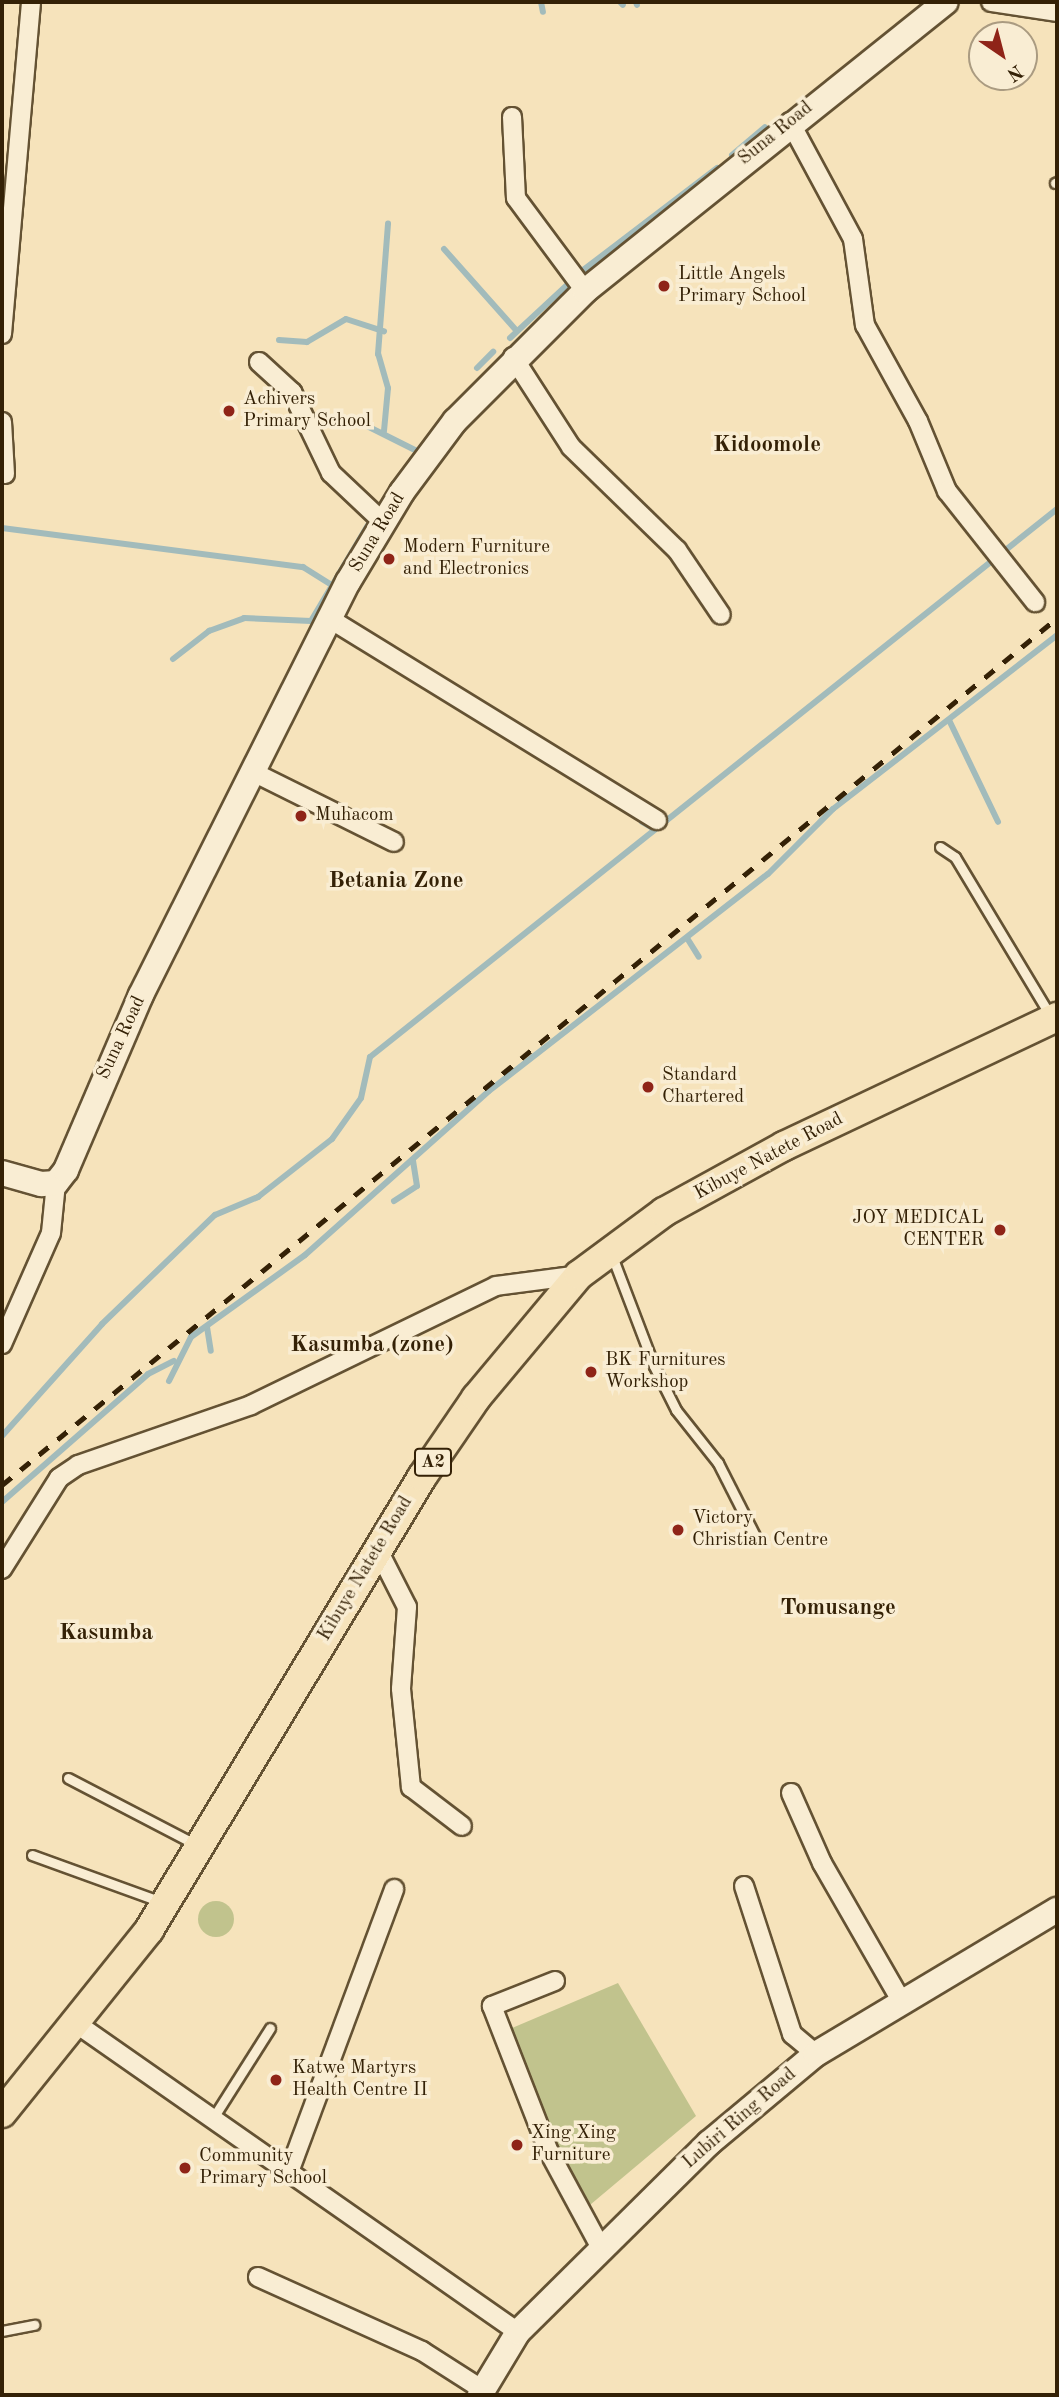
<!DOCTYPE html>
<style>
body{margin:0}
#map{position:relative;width:1059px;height:2397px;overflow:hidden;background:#f6e3bb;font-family:"Old Standard TT",serif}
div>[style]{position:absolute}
.green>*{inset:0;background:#c1c38d}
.round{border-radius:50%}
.stream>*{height:6px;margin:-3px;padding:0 3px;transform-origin:3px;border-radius:3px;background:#a2bbbb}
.roads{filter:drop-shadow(2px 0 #645233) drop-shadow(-2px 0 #645233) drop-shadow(0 2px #645233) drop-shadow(0 -2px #645233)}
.lane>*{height:9px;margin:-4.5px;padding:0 4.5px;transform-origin:4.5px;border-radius:4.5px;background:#f9edd3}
.street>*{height:18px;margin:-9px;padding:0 9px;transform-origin:9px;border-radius:9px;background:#f9edd3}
.secondary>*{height:24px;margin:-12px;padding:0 12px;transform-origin:12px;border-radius:12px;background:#f9edd3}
.primary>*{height:28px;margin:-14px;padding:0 14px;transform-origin:14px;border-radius:14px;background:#f6e3bb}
.rail>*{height:5px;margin-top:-2.5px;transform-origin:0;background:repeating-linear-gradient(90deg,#342106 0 12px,transparent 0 24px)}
.dots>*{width:19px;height:19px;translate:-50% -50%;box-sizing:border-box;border:4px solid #f9edd3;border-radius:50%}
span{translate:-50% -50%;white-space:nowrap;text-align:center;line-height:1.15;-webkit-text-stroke:7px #f9edd3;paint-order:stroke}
.shield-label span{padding:2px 5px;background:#f9edd3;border:2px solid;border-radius:5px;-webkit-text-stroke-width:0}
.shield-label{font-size:18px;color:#342106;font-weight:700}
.street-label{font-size:19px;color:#342106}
.poi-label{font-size:19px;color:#342106}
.left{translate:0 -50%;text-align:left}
.right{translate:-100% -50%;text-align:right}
.quarter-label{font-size:23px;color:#342106;font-weight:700}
.frame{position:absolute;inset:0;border:4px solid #342106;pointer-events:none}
.north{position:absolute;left:968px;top:21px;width:70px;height:70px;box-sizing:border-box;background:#f9edd3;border:2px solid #aa9b81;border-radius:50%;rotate:145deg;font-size:19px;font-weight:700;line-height:28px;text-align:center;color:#342106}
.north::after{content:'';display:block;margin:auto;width:24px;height:32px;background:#8f2418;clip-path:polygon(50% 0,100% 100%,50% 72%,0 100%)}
</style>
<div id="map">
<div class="green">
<i class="round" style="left:198px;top:1901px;width:36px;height:36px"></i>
<i style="clip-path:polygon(618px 1983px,696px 2116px,578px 2215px,503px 2032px)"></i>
</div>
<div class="stream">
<i style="left:541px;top:2px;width:10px;rotate:79deg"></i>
<i style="left:620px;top:2px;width:4px;rotate:45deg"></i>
<i style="left:636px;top:2px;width:3px;rotate:72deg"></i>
<i style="left:732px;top:155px;width:43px;rotate:-40.3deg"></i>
<i style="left:444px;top:249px;width:108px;rotate:48.4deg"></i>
<i style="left:578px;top:274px;width:175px;rotate:-37.3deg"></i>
<i style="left:510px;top:338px;width:78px;rotate:-42.9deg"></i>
<i style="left:279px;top:340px;width:28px;rotate:4deg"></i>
<i style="left:307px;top:342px;width:45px;rotate:-30.5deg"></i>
<i style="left:346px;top:319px;width:40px;rotate:18deg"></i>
<i style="left:477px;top:368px;width:23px;rotate:-45deg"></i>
<i style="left:359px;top:422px;width:67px;rotate:26.6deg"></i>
<i style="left:384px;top:431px;width:43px;rotate:-84.7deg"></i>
<i style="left:388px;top:388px;width:35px;rotate:-106deg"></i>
<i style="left:378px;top:354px;width:131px;rotate:-85.6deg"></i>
<i style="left:2px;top:528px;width:304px;rotate:7.4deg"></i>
<i style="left:303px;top:567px;width:31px;rotate:32deg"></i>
<i style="left:173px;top:659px;width:46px;rotate:-37.9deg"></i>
<i style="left:209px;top:631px;width:37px;rotate:-20deg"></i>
<i style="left:244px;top:618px;width:67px;rotate:2.6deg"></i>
<i style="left:311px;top:621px;width:112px;rotate:-59.3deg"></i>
<i style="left:949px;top:720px;width:113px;rotate:64.3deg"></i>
<i style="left:642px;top:822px;width:13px;rotate:29deg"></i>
<i style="left:687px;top:938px;width:22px;rotate:58deg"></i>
<i style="left:394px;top:1201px;width:27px;rotate:-33deg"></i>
<i style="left:417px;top:1186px;width:26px;rotate:-99deg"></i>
<i style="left:207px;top:1327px;width:24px;rotate:81deg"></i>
<i style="left:169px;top:1381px;width:49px;rotate:-63.4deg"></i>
<i style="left:191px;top:1337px;width:140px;rotate:-35.7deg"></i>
<i style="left:305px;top:1255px;width:246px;rotate:-41.7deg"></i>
<i style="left:489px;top:1091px;width:353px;rotate:-37.9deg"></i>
<i style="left:768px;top:874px;width:92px;rotate:-45deg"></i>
<i style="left:833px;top:809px;width:284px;rotate:-37.8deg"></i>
<i style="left:2px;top:1436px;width:150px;rotate:-48.2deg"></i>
<i style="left:102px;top:1324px;width:157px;rotate:-44deg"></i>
<i style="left:215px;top:1215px;width:47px;rotate:-22.7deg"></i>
<i style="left:258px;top:1197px;width:94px;rotate:-38.1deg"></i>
<i style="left:332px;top:1139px;width:50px;rotate:-54.7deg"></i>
<i style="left:361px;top:1098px;width:42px;rotate:-77.6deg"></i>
<i style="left:370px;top:1057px;width:879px;rotate:-38.58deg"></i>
<i style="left:2px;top:1502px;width:194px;rotate:-41.2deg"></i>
<i style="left:148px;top:1374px;width:29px;rotate:-27deg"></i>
</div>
<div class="roads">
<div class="lane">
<i style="left:1055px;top:183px;width:2px;rotate:-27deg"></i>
<i style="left:940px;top:847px;width:18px;rotate:34deg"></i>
<i style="left:955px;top:857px;width:184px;rotate:59deg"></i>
<i style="left:612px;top:1256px;width:118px;rotate:69.1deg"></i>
<i style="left:654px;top:1366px;width:49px;rotate:63.4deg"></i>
<i style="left:676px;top:1410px;width:68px;rotate:51.6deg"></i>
<i style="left:718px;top:1463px;width:82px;rotate:63.1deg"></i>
<i style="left:68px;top:1778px;width:143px;rotate:27.5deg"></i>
<i style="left:32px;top:1855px;width:138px;rotate:19.9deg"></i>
<i style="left:211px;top:2121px;width:110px;rotate:-57.6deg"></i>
<i style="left:2px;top:2331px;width:33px;rotate:-11deg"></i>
</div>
<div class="street">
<i style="left:991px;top:2px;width:67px;rotate:8.6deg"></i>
<i style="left:512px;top:117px;width:81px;rotate:87.2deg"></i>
<i style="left:516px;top:198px;width:116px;rotate:53.4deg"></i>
<i style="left:790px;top:122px;width:133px;rotate:61.7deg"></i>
<i style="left:853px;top:239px;width:87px;rotate:82.1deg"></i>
<i style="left:865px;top:325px;width:110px;rotate:61.1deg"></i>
<i style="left:918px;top:421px;width:76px;rotate:67.5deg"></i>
<i style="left:947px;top:491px;width:142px;rotate:51.6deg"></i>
<i style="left:2px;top:334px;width:333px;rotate:-85deg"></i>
<i style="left:513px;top:357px;width:107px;rotate:57.2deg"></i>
<i style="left:571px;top:447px;width:148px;rotate:44.2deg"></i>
<i style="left:677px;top:550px;width:78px;rotate:55.9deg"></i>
<i style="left:259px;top:362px;width:45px;rotate:42.3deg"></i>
<i style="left:292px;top:392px;width:90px;rotate:64.3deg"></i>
<i style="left:331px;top:473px;width:71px;rotate:43.3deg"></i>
<i style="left:2px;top:422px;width:52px;rotate:86.7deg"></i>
<i style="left:330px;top:619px;width:384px;rotate:31.6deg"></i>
<i style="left:255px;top:773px;width:155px;rotate:26.4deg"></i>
<i style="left:2px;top:1344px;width:121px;rotate:-66.2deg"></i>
<i style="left:51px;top:1233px;width:50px;rotate:-84.3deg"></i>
<i style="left:377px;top:1548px;width:66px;rotate:63deg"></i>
<i style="left:407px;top:1607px;width:82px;rotate:94.2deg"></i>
<i style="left:401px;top:1689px;width:99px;rotate:84.2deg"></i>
<i style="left:411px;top:1787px;width:64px;rotate:37.4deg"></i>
<i style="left:2px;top:1569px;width:107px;rotate:-57.9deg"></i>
<i style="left:59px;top:1478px;width:23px;rotate:-34deg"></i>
<i style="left:78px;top:1465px;width:183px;rotate:-19.1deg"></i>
<i style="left:251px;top:1405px;width:272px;rotate:-25.9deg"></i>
<i style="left:496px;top:1286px;width:84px;rotate:-7.5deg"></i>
<i style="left:791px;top:1793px;width:77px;rotate:66.1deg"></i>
<i style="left:822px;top:1863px;width:160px;rotate:60.1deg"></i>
<i style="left:744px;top:1886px;width:156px;rotate:72deg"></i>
<i style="left:792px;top:2034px;width:31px;rotate:40deg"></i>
<i style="left:555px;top:1981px;width:68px;rotate:158.4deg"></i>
<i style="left:492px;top:2006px;width:157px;rotate:68.7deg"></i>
<i style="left:549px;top:2152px;width:109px;rotate:61.6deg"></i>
<i style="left:77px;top:2024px;width:538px;rotate:34.93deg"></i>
<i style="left:289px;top:2172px;width:302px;rotate:-69.6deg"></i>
<i style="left:258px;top:2277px;width:180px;rotate:24.3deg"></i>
<i style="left:422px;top:2351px;width:72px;rotate:32.6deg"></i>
</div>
<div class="secondary">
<i style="left:2px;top:1173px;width:41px;rotate:15.8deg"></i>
<i style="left:41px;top:1184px;width:15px;rotate:-4deg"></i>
<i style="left:56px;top:1183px;width:16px;rotate:-52deg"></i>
<i style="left:66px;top:1170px;width:190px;rotate:-66.8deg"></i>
<i style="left:141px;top:995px;width:462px;rotate:-63.4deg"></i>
<i style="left:348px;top:582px;width:105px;rotate:-59deg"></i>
<i style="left:402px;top:492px;width:89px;rotate:-53.3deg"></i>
<i style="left:455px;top:421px;width:184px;rotate:-45deg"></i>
<i style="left:585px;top:291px;width:462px;rotate:-38.7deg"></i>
<i style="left:480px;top:2395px;width:74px;rotate:-58.9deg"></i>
<i style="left:518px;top:2332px;width:269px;rotate:-44.7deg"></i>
<i style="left:709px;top:2143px;width:139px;rotate:-39.8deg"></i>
<i style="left:816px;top:2054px;width:281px;rotate:-30.9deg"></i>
</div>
<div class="primary">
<i style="left:2px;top:2113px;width:235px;rotate:-51.2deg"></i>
<i style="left:149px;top:1930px;width:529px;rotate:-58.92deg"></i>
<i style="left:422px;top:1477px;width:96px;rotate:-55.6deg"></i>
<i style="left:476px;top:1398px;width:160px;rotate:-50.1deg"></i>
<i style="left:579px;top:1275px;width:106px;rotate:-36.5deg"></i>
<i style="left:664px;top:1212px;width:137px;rotate:-28.8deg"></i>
<i style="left:784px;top:1146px;width:302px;rotate:-25.3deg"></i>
</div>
</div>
<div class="rail">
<i style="left:2px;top:1485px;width:1366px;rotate:-39.41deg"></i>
</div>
<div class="dots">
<i style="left:664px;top:286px;background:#8f2418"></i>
<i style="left:229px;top:411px;background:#8f2418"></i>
<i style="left:389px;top:559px;background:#8f2418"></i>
<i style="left:301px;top:816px;background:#8f2418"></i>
<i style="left:648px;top:1087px;background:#8f2418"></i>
<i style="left:1000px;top:1230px;background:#8f2418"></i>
<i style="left:591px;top:1372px;background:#8f2418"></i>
<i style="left:678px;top:1530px;background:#8f2418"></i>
<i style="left:276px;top:2080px;background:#8f2418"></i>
<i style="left:517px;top:2145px;background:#8f2418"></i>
<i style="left:185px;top:2168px;background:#8f2418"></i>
</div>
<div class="shield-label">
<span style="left:433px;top:1462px">A2</span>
</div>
<div class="street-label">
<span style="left:776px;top:134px;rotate:-39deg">Suna Road</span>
<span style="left:378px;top:533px;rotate:-59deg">Suna Road</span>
<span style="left:122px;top:1038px;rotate:-65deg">Suna Road</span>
<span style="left:769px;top:1157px;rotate:-28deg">Kibuye Natete Road</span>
<span style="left:366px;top:1569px;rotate:-59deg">Kibuye Natete Road</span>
<span style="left:740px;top:2119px;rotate:-41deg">Lubiri Ring Road</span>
</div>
<div class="poi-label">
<span class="left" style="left:678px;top:286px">Little Angels<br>Primary School</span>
<span class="left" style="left:243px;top:411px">Achivers<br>Primary School</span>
<span class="left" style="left:403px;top:559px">Modern Furniture<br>and Electronics</span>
<span class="left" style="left:315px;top:816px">Muhacom</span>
<span class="left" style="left:662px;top:1087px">Standard<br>Chartered</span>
<span class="right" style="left:984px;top:1230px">JOY MEDICAL<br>CENTER</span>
<span class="left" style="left:605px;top:1372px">BK Furnitures<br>Workshop</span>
<span class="left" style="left:692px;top:1530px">Victory<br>Christian Centre</span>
<span class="left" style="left:292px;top:2080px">Katwe Martyrs<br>Health Centre II</span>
<span class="left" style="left:531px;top:2145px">Xing Xing<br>Furniture</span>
<span class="left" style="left:199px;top:2168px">Community<br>Primary School</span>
</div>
<div class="quarter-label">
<span style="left:767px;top:445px">Kidoomole</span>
<span style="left:396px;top:881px">Betania Zone</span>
<span style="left:372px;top:1345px">Kasumba (zone)</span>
<span style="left:838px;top:1608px">Tomusange</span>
<span style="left:106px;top:1633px">Kasumba</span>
</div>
<div class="frame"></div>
<div class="north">N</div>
</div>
